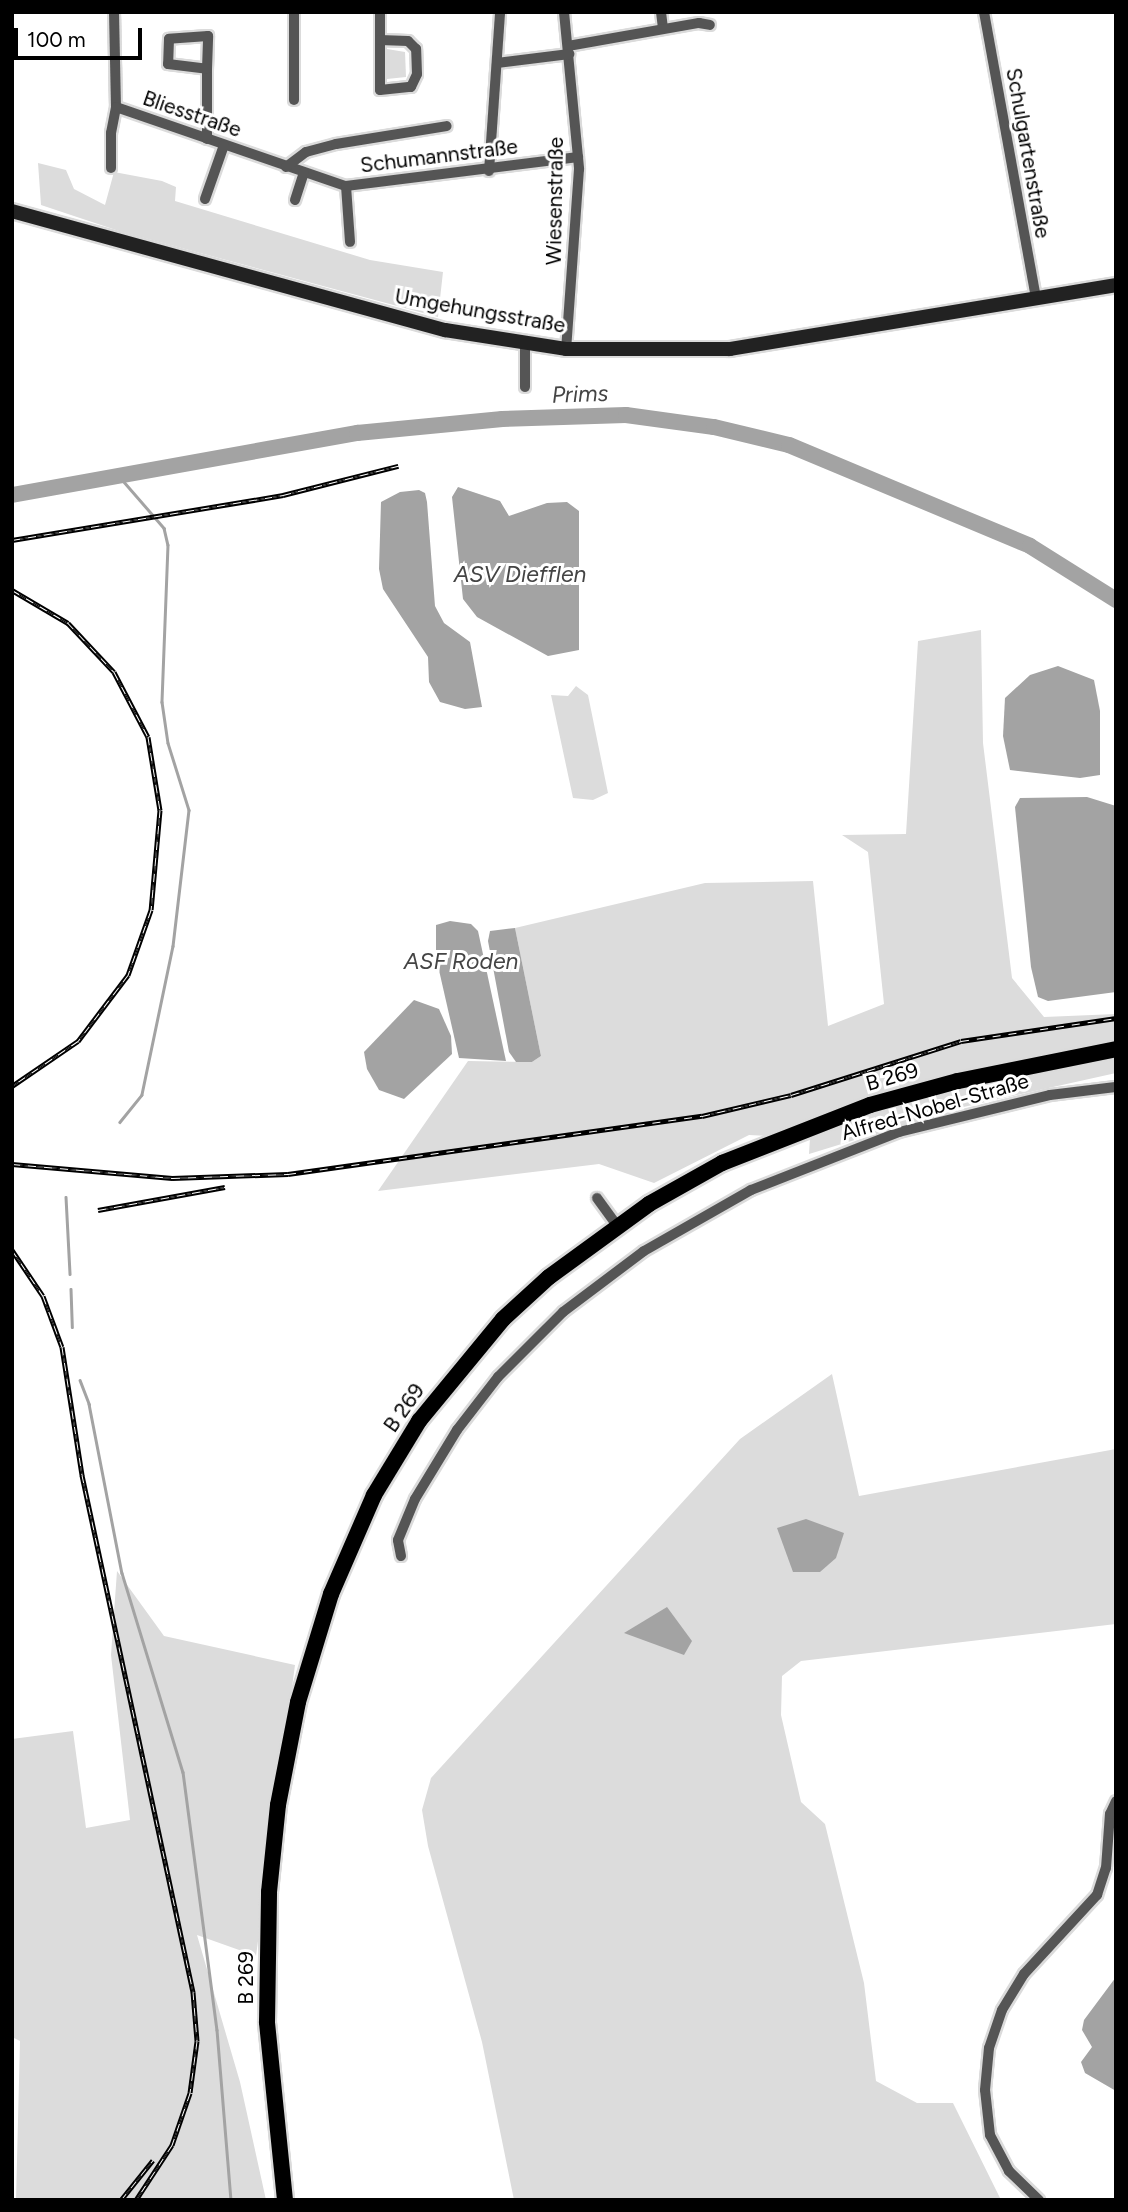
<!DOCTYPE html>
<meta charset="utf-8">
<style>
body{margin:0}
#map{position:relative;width:1128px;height:2212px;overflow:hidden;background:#fff;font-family:Figtree,sans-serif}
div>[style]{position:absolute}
.green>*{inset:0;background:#dcdcdc}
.water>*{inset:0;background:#a3a3a3}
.stream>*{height:2.5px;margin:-1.25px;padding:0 1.25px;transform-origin:1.25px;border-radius:1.25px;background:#a3a3a3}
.river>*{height:16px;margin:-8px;padding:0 8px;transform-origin:8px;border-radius:8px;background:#a3a3a3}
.roads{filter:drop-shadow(2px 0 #dbdbdb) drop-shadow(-2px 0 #dbdbdb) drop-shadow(0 2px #dbdbdb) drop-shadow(0 -2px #dbdbdb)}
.street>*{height:10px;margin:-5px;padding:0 5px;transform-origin:5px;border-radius:5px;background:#555}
.secondary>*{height:14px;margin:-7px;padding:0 7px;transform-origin:7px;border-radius:7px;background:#222}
.primary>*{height:16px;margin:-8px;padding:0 8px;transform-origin:8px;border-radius:8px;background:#000}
.rail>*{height:5px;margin-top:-2.5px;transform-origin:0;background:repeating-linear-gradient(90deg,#fff 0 8px,#000 0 16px);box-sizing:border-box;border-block:2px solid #000}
span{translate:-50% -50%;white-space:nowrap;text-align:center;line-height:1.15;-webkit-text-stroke:6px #fff;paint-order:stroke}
.street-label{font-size:21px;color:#000}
.water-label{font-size:23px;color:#444;font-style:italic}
.frame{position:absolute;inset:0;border:14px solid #000;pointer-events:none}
.scale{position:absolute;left:14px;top:28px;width:128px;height:32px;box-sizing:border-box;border:4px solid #000;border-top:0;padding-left:9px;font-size:21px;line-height:24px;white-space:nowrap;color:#000;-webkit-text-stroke:5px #fff;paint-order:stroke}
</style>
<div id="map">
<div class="green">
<i style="clip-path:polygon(387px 49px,405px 52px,406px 77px,387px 79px)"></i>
<i style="clip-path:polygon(38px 163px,66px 170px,74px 189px,105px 205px,114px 172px,162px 181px,176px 187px,175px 201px,370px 260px,443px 272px,438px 317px,122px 232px,41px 205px)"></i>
<i style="clip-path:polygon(981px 630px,983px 743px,1012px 978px,1044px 1017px,1116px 1014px,1116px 1073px,959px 1108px,809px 1154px,810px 1138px,749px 1135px,654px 1183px,599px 1164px,378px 1191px,468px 1061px,532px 1062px,541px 1056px,515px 928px,705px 883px,813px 881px,828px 1026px,884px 1004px,868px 852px,842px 835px,906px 834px,918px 641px)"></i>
<i style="clip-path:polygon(576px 686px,588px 695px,608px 793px,593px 800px,573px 798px,551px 695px,568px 696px)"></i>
<i style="clip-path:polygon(832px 1374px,859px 1496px,1116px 1449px,1116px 1624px,801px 1661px,782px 1676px,781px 1715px,801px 1802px,825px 1824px,864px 1983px,876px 2081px,917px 2103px,953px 2103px,1001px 2200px,514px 2200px,482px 2042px,428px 1846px,422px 1810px,431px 1778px,740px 1439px)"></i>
<i style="clip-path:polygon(117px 1571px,164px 1636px,295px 1665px,256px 1956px,197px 1935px,240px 2082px,266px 2200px,16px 2200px,20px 2041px,12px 2037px,12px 1739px,73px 1731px,86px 1828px,130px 1820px,111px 1655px)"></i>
</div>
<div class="water">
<i style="clip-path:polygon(458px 487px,500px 501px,509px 516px,547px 503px,567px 502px,579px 511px,579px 650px,548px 656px,477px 617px,463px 599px,452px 497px)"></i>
<i style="clip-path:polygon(419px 490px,425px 493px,427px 502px,435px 606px,444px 623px,470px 642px,482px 707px,465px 709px,440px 702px,429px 682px,428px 657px,383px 589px,379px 569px,381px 502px,400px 492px)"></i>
<i style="clip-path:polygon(1058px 666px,1094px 680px,1100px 711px,1100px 775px,1080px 778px,1010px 770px,1003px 736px,1005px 698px,1030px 675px)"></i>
<i style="clip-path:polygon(1087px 797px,1116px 806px,1116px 992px,1048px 1001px,1038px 997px,1031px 967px,1015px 807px,1020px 798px)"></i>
<i style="clip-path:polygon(450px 921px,471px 924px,478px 931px,506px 1061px,459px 1058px,436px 957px,436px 925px)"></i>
<i style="clip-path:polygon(515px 928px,541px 1056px,532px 1062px,516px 1062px,509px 1052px,488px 941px,490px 931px)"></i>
<i style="clip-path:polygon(414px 1000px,439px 1009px,451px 1036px,452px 1054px,404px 1099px,379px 1090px,367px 1069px,364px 1052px)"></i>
<i style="clip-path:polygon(806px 1519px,844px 1533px,836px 1558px,820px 1572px,793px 1572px,777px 1528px)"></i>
<i style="clip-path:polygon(667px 1607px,692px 1641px,684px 1655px,624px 1633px)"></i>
<i style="clip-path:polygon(1116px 1977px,1116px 2091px,1085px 2073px,1081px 2062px,1092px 2047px,1082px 2030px,1084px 2020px)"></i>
</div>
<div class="stream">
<i style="left:119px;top:476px;width:69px;rotate:49.1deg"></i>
<i style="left:164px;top:528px;width:17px;rotate:77deg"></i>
<i style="left:168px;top:545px;width:157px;rotate:92.2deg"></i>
<i style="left:162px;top:702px;width:41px;rotate:81.7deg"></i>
<i style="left:168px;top:743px;width:70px;rotate:72.6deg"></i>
<i style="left:189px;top:810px;width:137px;rotate:96.7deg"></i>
<i style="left:173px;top:946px;width:152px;rotate:101.8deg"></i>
<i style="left:142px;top:1095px;width:35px;rotate:129deg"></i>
<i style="left:66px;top:1197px;width:77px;rotate:87deg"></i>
<i style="left:71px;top:1289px;width:38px;rotate:88deg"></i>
<i style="left:80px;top:1380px;width:26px;rotate:69deg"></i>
<i style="left:89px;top:1404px;width:172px;rotate:79deg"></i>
<i style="left:122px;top:1573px;width:208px;rotate:73deg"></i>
<i style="left:183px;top:1772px;width:260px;rotate:82.5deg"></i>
<i style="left:217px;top:2030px;width:171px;rotate:85.3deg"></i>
</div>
<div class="river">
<i style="left:12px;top:495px;width:351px;rotate:-10.2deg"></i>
<i style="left:357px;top:433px;width:146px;rotate:-5.5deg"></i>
<i style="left:502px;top:419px;width:124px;rotate:-1.8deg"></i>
<i style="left:626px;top:415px;width:89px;rotate:7.8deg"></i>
<i style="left:714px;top:427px;width:77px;rotate:13.5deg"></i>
<i style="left:789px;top:445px;width:261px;rotate:22.7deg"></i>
<i style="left:1030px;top:546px;width:102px;rotate:32.1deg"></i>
</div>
<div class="roads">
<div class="street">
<i style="left:114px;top:12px;width:95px;rotate:88.8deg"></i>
<i style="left:116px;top:107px;width:243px;rotate:19deg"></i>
<i style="left:346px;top:186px;width:234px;rotate:-7.1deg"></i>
<i style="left:294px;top:12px;width:88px;rotate:90deg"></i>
<i style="left:380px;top:12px;width:78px;rotate:90deg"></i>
<i style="left:380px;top:90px;width:31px;rotate:-6deg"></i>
<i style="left:411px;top:87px;width:14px;rotate:-65deg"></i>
<i style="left:417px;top:74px;width:25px;rotate:-92deg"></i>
<i style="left:416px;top:49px;width:11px;rotate:-135deg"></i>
<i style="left:408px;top:41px;width:28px;rotate:-178deg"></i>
<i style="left:564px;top:12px;width:158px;rotate:84.5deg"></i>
<i style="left:579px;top:169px;width:180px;rotate:94.1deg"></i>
<i style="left:661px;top:12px;width:16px;rotate:83deg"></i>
<i style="left:984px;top:12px;width:292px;rotate:79.7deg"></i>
<i style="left:568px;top:46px;width:133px;rotate:-10deg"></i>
<i style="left:699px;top:23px;width:11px;rotate:10deg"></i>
<i style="left:497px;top:63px;width:73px;rotate:-7.1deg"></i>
<i style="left:207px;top:139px;width:70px;rotate:-90deg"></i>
<i style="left:207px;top:69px;width:33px;rotate:-88deg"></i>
<i style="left:208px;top:36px;width:39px;rotate:176deg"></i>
<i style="left:169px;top:39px;width:25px;rotate:92deg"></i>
<i style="left:168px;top:64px;width:39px;rotate:7deg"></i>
<i style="left:286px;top:167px;width:25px;rotate:-37deg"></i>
<i style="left:306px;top:152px;width:31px;rotate:-15deg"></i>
<i style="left:336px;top:144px;width:112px;rotate:-9.2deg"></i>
<i style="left:111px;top:168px;width:35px;rotate:-90deg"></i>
<i style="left:111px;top:133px;width:26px;rotate:-79deg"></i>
<i style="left:489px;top:171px;width:159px;rotate:-86deg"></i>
<i style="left:346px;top:186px;width:56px;rotate:85.9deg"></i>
<i style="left:205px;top:199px;width:57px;rotate:-70.6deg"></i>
<i style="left:295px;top:200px;width:29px;rotate:-72deg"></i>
<i style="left:525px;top:387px;width:43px;rotate:-90deg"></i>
<i style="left:597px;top:1198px;width:34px;rotate:54deg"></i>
<i style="left:401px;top:1556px;width:16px;rotate:-101deg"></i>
<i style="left:398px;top:1540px;width:44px;rotate:-67.5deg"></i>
<i style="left:415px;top:1499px;width:81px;rotate:-58.7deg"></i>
<i style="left:457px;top:1430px;width:67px;rotate:-52.3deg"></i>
<i style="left:498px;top:1377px;width:92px;rotate:-45deg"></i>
<i style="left:563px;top:1312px;width:101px;rotate:-37deg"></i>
<i style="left:644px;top:1251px;width:123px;rotate:-29.7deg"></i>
<i style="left:751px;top:1190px;width:159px;rotate:-21.4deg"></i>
<i style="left:899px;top:1132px;width:155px;rotate:-13.8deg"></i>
<i style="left:1050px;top:1095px;width:66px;rotate:-6.9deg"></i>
<i style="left:1039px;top:2200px;width:42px;rotate:-136deg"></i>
<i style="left:1009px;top:2171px;width:41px;rotate:-117.8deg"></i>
<i style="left:990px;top:2135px;width:45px;rotate:-96.3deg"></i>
<i style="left:985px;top:2090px;width:42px;rotate:-84.6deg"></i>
<i style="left:989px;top:2048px;width:40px;rotate:-71.1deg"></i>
<i style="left:1002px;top:2010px;width:42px;rotate:-58.6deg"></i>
<i style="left:1024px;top:1974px;width:108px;rotate:-47.3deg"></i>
<i style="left:1097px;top:1895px;width:28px;rotate:-72deg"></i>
<i style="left:1106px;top:1868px;width:54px;rotate:-85.8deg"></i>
<i style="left:1110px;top:1814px;width:14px;rotate:-65deg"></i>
</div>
<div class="secondary">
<i style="left:12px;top:211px;width:449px;rotate:15.4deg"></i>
<i style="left:445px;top:330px;width:122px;rotate:8.9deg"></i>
<i style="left:566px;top:349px;width:164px"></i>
<i style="left:730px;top:349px;width:391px;rotate:-9.4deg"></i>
</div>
<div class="primary">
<i style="left:285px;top:2200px;width:179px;rotate:-95.8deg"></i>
<i style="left:267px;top:2022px;width:130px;rotate:-89.1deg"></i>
<i style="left:269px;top:1892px;width:87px;rotate:-84.1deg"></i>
<i style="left:278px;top:1805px;width:105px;rotate:-79deg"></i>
<i style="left:298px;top:1702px;width:113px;rotate:-73deg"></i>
<i style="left:331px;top:1594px;width:108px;rotate:-66.5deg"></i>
<i style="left:374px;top:1495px;width:87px;rotate:-58.7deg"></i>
<i style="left:419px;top:1421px;width:132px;rotate:-50.5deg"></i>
<i style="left:503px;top:1319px;width:62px;rotate:-42.4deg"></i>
<i style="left:549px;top:1277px;width:124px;rotate:-36.1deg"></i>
<i style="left:649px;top:1204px;width:84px;rotate:-29.3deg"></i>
<i style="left:722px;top:1163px;width:159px;rotate:-21.4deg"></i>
<i style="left:870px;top:1105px;width:91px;rotate:-15.3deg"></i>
<i style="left:958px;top:1081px;width:161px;rotate:-11.4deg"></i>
</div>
</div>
<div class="rail">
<i style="left:12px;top:540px;width:275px;rotate:-9.4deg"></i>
<i style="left:283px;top:495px;width:119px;rotate:-14.2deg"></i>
<i style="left:12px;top:590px;width:65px;rotate:30.5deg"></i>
<i style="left:68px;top:623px;width:67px;rotate:46.8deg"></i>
<i style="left:114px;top:672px;width:73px;rotate:62.4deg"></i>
<i style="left:148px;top:737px;width:74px;rotate:80.7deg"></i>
<i style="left:160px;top:810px;width:100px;rotate:95.1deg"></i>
<i style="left:151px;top:910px;width:69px;rotate:109.5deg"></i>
<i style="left:128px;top:975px;width:83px;rotate:127.1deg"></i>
<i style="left:78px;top:1041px;width:80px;rotate:145.7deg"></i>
<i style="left:12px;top:1164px;width:161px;rotate:5deg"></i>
<i style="left:172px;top:1178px;width:116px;rotate:-2deg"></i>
<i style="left:288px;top:1174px;width:418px;rotate:-8deg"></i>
<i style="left:702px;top:1116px;width:91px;rotate:-13.3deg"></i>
<i style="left:791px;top:1095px;width:178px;rotate:-17.6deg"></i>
<i style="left:961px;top:1041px;width:157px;rotate:-8.4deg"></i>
<i style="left:98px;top:1210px;width:129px;rotate:-10.3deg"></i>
<i style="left:12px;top:1250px;width:55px;rotate:56deg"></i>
<i style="left:43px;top:1296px;width:54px;rotate:69.6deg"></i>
<i style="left:62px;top:1347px;width:130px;rotate:81.1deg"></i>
<i style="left:82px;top:1475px;width:529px;rotate:77.88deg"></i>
<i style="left:193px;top:1992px;width:49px;rotate:85.3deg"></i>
<i style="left:197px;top:2041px;width:52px;rotate:97.7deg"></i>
<i style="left:190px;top:2093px;width:55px;rotate:109.1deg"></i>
<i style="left:172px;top:2145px;width:66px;rotate:123.2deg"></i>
<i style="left:121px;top:2200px;width:51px;rotate:-51.3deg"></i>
</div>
<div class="street-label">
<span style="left:192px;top:114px;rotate:19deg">Bliesstraße</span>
<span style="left:1028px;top:153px;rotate:80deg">Schulgartenstraße</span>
<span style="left:439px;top:156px;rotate:-7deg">Schumannstraße</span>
<span style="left:555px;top:201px;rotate:-89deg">Wiesenstraße</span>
<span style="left:480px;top:311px;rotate:10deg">Umgehungsstraße</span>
<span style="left:892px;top:1077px;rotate:-16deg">B 269</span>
<span style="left:935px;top:1107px;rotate:-16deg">Alfred-Nobel-Straße</span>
<span style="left:404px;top:1408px;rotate:-55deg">B 269</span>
<span style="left:246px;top:1978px;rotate:-90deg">B 269</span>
</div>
<div class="water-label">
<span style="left:580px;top:394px;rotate:-2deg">Prims</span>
<span style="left:520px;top:574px">ASV Diefflen</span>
<span style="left:461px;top:961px">ASF Roden</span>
</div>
<div class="frame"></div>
<div class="scale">100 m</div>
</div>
